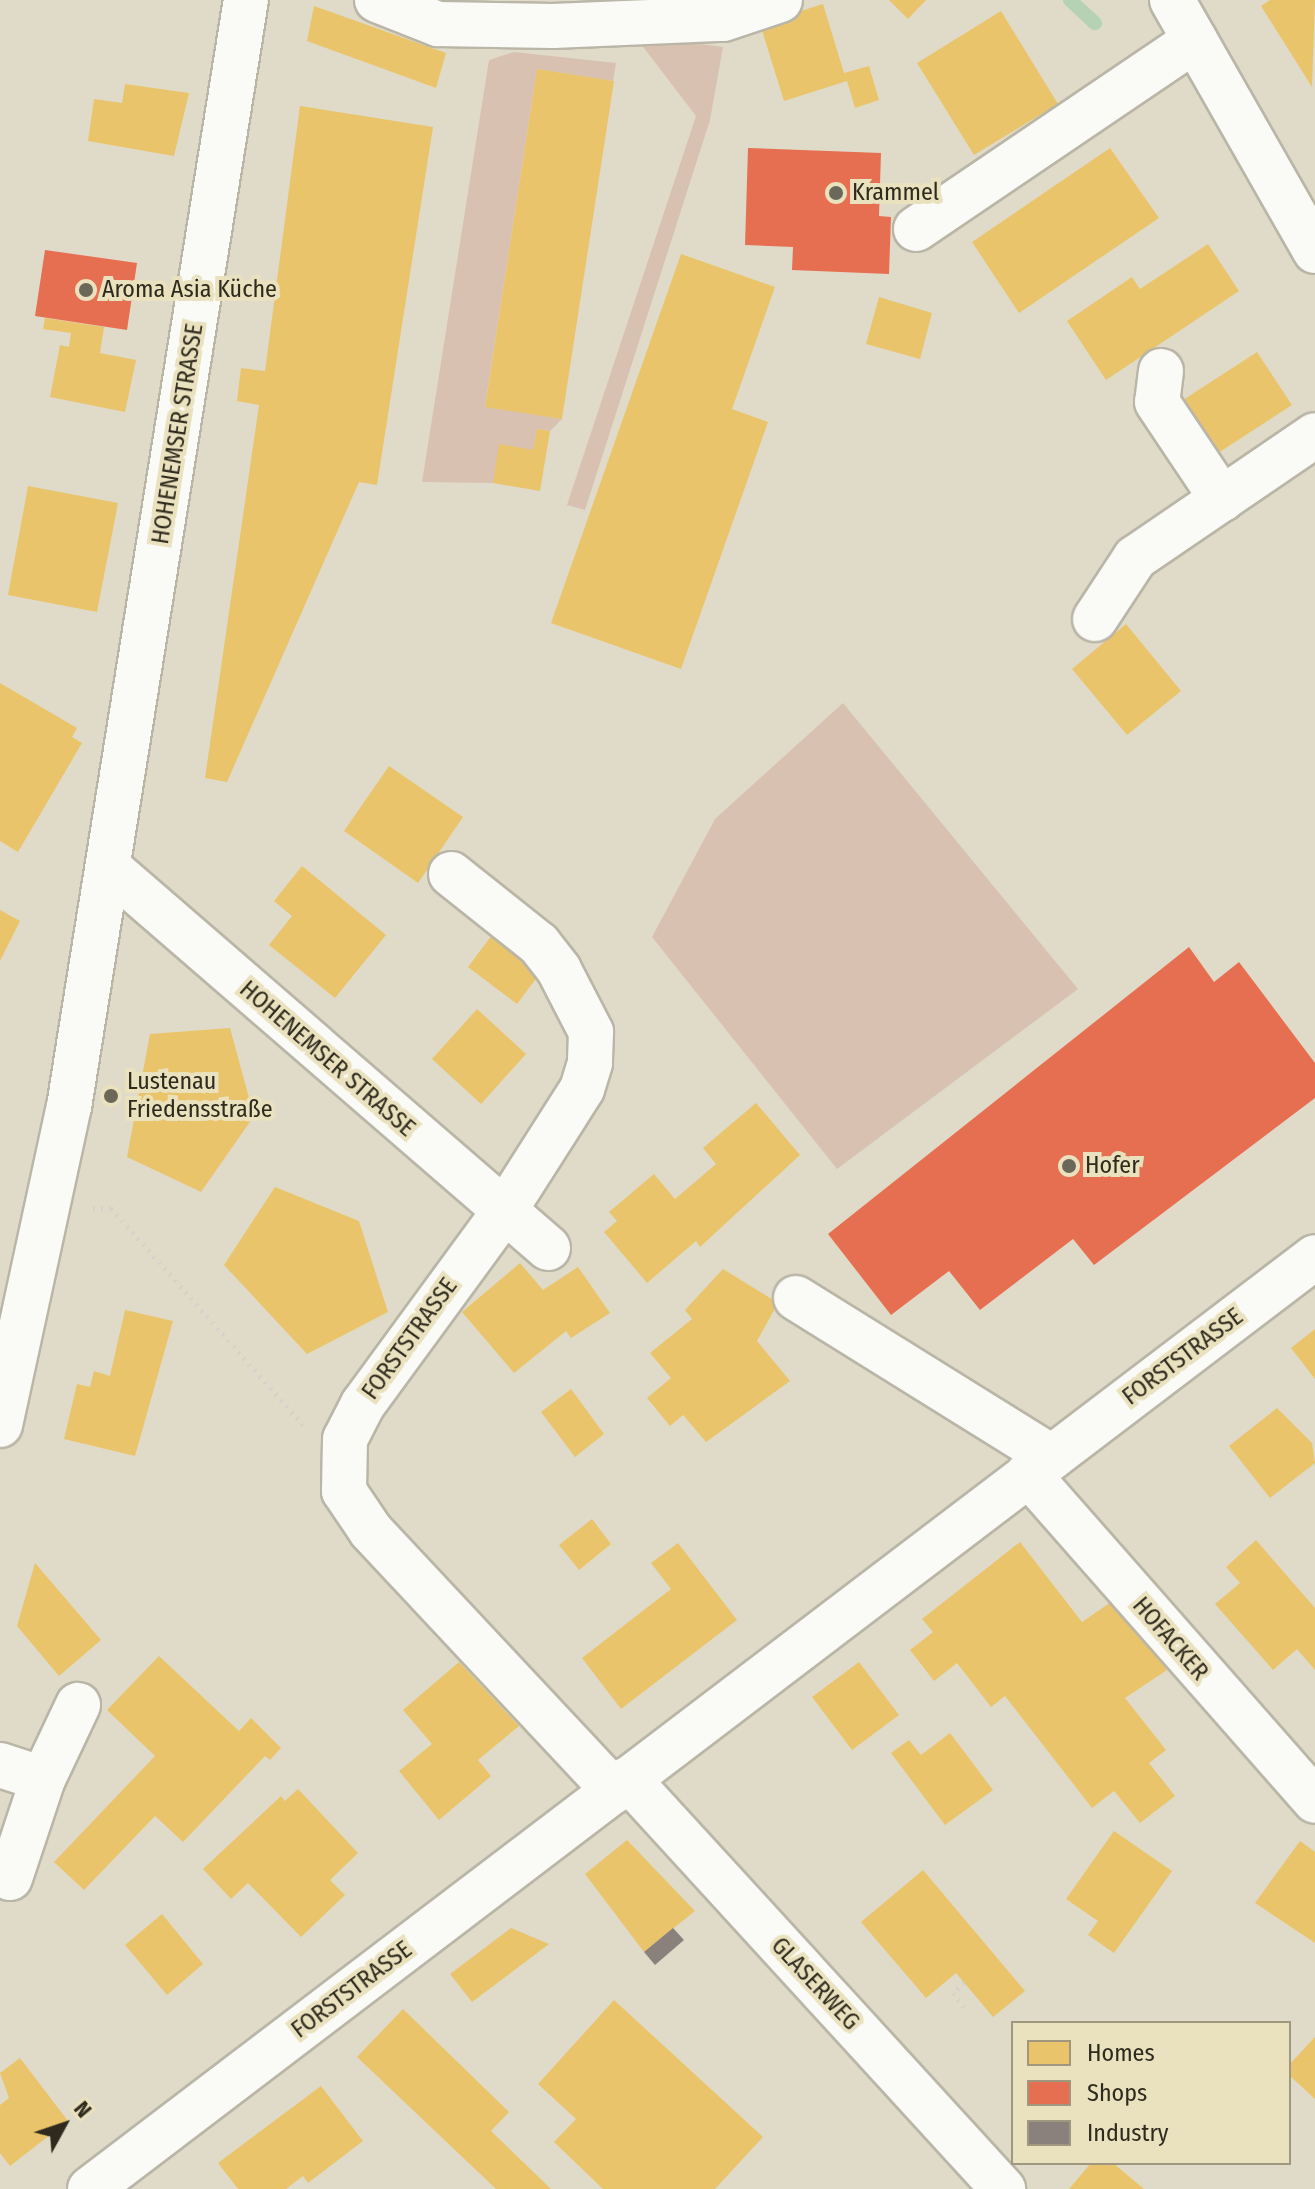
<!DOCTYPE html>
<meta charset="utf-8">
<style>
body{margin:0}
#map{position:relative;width:1315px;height:2189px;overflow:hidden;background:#e0dbc8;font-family:"Fira Sans Condensed",sans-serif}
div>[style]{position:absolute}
.green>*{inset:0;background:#d8c1b0}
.homes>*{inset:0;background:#e9c46a}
.shops>*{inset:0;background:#e76f51}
.industry>*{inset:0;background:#8a817c}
.stream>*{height:14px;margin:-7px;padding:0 7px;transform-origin:7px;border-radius:7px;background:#b5d2b4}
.path>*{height:5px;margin-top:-2.5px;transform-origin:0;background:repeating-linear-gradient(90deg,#d3d2cb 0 2px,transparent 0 8px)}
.roads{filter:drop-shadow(2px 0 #bab6a7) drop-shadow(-2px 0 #bab6a7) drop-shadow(0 2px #bab6a7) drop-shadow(0 -2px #bab6a7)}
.minor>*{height:44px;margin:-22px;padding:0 22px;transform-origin:22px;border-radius:22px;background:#fafaf7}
.major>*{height:44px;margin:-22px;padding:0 22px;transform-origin:22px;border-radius:22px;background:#fafaf7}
.dots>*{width:22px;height:22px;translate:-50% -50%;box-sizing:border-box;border:4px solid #eae1be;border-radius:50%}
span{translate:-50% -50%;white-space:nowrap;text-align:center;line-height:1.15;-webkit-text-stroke:8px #eae1be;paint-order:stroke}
.poi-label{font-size:24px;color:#2e2a1d}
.left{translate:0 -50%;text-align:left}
.street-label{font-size:24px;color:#2e2a1d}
.legend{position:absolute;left:1011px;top:2021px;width:280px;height:144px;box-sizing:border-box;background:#eae1be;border:2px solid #9f987e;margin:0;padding:10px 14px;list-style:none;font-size:24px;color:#2e2a1d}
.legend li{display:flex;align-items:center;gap:16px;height:40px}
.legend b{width:40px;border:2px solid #9f987e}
.north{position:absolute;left:24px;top:2085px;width:80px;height:80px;-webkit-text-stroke:6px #eae1be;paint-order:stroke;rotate:50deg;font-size:22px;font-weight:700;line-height:32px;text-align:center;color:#2e2a1d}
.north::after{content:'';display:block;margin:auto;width:28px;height:36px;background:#2e2a1d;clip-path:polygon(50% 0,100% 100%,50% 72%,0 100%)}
</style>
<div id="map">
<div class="green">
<i style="clip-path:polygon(634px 35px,723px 47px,710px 120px,585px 510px,567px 505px,696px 116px)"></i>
<i style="clip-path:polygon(514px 52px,616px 63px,613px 81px,537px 69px,485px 406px,562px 419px,550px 431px,537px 429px,533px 450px,493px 483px,422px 482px,489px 60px)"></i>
<i style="clip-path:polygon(843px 703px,1078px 989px,837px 1169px,652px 937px,715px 819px)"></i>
</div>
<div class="homes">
<i style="clip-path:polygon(889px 0,926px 0,908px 19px)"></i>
<i style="clip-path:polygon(1270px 0,1315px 0,1312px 87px,1261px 6px)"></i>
<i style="clip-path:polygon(823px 4px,844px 73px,869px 66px,879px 100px,855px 108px,847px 81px,784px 101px,760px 24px)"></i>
<i style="clip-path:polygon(314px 6px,446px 53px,436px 88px,307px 41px)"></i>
<i style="clip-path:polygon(1001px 11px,1058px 104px,974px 155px,917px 63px)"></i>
<i style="clip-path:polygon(537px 69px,614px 81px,562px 419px,485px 407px)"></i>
<i style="clip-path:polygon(125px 84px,189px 93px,174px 156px,88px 141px,94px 99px,122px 103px)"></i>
<i style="clip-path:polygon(300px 106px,433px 127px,377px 485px,359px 482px,227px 782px,205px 778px,259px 405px,237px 401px,241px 368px,265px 371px)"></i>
<i style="clip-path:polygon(1110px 148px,1159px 218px,1019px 313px,972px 242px)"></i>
<i style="clip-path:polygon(1208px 244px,1239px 291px,1106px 380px,1067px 321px,1132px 277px,1140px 289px)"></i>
<i style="clip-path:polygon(681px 254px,775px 287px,732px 409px,768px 422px,681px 669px,551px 623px)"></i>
<i style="clip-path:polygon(879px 297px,932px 313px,920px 359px,866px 344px)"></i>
<i style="clip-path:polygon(45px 318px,104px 327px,100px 353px,136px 360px,125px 412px,50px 397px,60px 345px,69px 347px,71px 333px,43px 329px)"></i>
<i style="clip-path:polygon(1257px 352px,1292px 405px,1215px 455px,1180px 402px)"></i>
<i style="clip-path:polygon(537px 429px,550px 431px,540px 491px,493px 483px,499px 444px,533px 450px)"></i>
<i style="clip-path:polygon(28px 486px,118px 503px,97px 612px,8px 595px)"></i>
<i style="clip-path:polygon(1126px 624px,1181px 691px,1127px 735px,1072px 669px)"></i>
<i style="clip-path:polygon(0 683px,77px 728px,72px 737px,82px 743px,18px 852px,0 841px)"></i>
<i style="clip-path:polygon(389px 766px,463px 817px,418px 883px,344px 831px)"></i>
<i style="clip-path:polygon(302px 866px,386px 935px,335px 998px,269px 945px,292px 916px,274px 901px)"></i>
<i style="clip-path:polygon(0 910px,20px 921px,0 961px)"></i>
<i style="clip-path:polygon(498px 927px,547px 964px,517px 1004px,468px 967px)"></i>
<i style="clip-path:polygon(477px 1009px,526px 1054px,481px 1104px,432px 1059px)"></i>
<i style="clip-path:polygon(230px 1028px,254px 1116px,201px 1192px,127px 1157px,150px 1034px)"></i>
<i style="clip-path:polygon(756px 1103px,800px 1155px,700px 1247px,696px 1241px,647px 1283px,604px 1232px,617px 1221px,609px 1212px,654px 1174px,675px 1199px,716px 1164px,703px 1148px)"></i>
<i style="clip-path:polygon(275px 1187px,359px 1221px,388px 1312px,307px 1354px,224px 1265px)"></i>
<i style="clip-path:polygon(520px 1263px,543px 1290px,578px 1267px,610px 1313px,571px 1338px,566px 1331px,514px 1373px,462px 1312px)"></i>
<i style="clip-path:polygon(723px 1269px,778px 1303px,757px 1341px,790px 1381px,706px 1442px,683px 1415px,670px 1426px,647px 1398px,671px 1378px,650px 1353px,692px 1319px,685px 1310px)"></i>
<i style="clip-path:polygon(125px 1310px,173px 1321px,135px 1456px,64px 1439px,77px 1384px,90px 1387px,94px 1371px,110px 1376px)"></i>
<i style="clip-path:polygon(1315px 1329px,1315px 1379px,1291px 1348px)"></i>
<i style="clip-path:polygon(571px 1389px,604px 1434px,575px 1457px,541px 1412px)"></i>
<i style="clip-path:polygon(1277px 1408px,1312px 1443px,1315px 1463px,1270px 1498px,1229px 1446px)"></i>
<i style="clip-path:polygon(592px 1519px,611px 1544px,579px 1570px,559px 1545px)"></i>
<i style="clip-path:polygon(1256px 1540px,1315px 1608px,1315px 1670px,1297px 1649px,1273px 1670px,1215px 1604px,1240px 1583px,1226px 1567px)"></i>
<i style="clip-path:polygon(1020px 1542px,1082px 1622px,1120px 1596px,1167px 1670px,1125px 1698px,1166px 1750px,1149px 1763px,1175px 1796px,1140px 1823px,1114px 1791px,1092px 1808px,1005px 1696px,991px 1707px,957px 1663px,934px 1681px,910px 1650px,933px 1632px,922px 1619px)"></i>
<i style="clip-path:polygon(678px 1543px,737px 1620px,621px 1709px,582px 1658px,671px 1589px,651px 1563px)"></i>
<i style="clip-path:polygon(35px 1563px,101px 1640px,59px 1676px,17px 1626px)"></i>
<i style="clip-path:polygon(159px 1656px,239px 1731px,251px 1718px,281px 1748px,270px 1760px,265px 1756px,183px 1842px,155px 1816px,84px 1890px,54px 1862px,155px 1756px,107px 1710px)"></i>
<i style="clip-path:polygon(459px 1662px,519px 1726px,478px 1760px,491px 1776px,439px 1820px,399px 1771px,432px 1744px,403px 1710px)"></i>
<i style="clip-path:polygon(859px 1662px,899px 1715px,852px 1750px,812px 1697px)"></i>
<i style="clip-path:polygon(950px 1733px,993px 1790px,945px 1825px,891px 1753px,909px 1740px,921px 1755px)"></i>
<i style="clip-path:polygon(298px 1789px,358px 1853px,330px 1880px,345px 1895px,301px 1937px,248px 1883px,231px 1899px,203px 1869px,281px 1796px,285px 1801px)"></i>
<i style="clip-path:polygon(1114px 1831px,1172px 1871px,1114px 1953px,1088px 1935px,1098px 1921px,1066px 1899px)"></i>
<i style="clip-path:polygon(627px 1840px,695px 1911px,644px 1952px,585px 1874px)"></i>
<i style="clip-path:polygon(1300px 1841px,1315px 1852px,1315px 1943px,1255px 1903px)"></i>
<i style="clip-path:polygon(923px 1870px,1025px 1991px,993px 2017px,956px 1973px,926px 1998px,861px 1922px)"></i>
<i style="clip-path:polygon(162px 1914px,203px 1964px,167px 1995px,125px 1945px)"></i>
<i style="clip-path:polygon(511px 1928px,549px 1944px,472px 2002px,450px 1974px)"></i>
<i style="clip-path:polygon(614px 2000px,763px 2137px,715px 2189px,603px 2189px,554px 2142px,576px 2119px,538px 2084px)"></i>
<i style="clip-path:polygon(403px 2009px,509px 2112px,491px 2131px,551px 2189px,496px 2189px,357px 2057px)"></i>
<i style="clip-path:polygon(1315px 2037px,1315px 2099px,1289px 2075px,1289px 2065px)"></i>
<i style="clip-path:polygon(20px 2058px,68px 2121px,10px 2166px,0 2153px,0 2105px,9px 2098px,0 2073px)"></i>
<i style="clip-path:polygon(321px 2086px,363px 2141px,308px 2183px,303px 2176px,286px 2189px,238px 2189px,218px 2163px)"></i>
<i style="clip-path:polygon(1091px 2163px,1113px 2163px,1144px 2189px,1069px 2189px)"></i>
</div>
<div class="shops">
<i style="clip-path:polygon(748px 148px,881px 153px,879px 216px,891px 217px,889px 274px,792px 270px,793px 247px,745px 245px)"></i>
<i style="clip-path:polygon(45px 250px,137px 263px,127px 330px,35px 316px)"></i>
<i style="clip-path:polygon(1189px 947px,1214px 982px,1239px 962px,1315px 1063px,1315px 1098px,1094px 1265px,1073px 1239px,980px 1310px,949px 1271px,891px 1315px,828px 1234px)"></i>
</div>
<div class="industry">
<i style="clip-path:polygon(673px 1928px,684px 1940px,655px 1965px,644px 1952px)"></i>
</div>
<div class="stream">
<i style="left:1070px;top:0;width:34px;rotate:43deg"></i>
</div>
<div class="path">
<i style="left:93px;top:1208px;width:18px"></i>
<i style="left:111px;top:1208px;width:293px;rotate:48.5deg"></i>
<i style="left:964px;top:1982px;width:16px;rotate:135deg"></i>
<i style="left:953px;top:1993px;width:23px;rotate:52deg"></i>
</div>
<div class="roads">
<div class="minor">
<i style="left:377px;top:0;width:66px;rotate:21.5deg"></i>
<i style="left:438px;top:24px;width:115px;rotate:1deg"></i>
<i style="left:553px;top:26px;width:170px;rotate:-2.4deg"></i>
<i style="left:723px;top:19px;width:60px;rotate:-18.4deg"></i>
<i style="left:916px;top:229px;width:337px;rotate:-34.1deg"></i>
<i style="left:1161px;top:371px;width:31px;rotate:97deg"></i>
<i style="left:1157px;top:402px;width:117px;rotate:56.2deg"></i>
<i style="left:1095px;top:619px;width:73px;rotate:-56.7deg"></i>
<i style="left:1135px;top:558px;width:218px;rotate:-34.3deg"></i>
<i style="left:108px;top:867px;width:582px;rotate:40.89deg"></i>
<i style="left:451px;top:874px;width:112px;rotate:38.5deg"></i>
<i style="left:539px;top:944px;width:33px;rotate:52deg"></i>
<i style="left:559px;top:970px;width:70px;rotate:62.7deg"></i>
<i style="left:591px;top:1032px;width:31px;rotate:92deg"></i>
<i style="left:590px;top:1063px;width:27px;rotate:107deg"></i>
<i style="left:582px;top:1089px;width:147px;rotate:122.5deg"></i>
<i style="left:503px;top:1213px;width:237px;rotate:126.2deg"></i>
<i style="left:363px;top:1404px;width:39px;rotate:117deg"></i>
<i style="left:345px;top:1439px;width:52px;rotate:91.1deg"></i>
<i style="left:344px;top:1491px;width:48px;rotate:56deg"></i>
<i style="left:371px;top:1531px;width:356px;rotate:46.9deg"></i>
<i style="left:796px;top:1298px;width:301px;rotate:31.9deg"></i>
<i style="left:1028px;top:1474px;width:435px;rotate:48.7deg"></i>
<i style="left:0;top:1765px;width:45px;rotate:18deg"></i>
<i style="left:628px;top:1779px;width:556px;rotate:47.55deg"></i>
<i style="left:10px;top:1878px;width:104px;rotate:-71.6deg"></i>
<i style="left:43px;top:1779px;width:82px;rotate:-64.7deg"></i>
<i style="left:90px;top:2189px;width:1539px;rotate:-37.26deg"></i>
</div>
<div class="major">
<i style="left:1172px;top:0;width:289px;rotate:60.3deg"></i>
<i style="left:0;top:1425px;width:325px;rotate:-77.8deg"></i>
<i style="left:69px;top:1107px;width:1121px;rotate:-80.92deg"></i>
</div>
</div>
<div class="dots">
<i style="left:836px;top:193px;background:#6c6859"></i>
<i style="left:86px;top:290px;background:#6c6859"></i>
<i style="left:111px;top:1096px;background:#6c6859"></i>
<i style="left:1069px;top:1166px;background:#6c6859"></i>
</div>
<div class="poi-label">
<span class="left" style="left:852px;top:193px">Krammel</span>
<span class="left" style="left:102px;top:290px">Aroma Asia Küche</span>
<span class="left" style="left:127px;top:1096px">Lustenau<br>Friedensstraße</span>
<span class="left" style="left:1085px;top:1166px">Hofer</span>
</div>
<div class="street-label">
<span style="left:178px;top:434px;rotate:-81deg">HOHENEMSER STRASSE</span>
<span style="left:327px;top:1059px;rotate:41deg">HOHENEMSER STRASSE</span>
<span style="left:410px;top:1339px;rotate:-54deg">FORSTSTRASSE</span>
<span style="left:1183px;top:1357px;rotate:-37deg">FORSTSTRASSE</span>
<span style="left:1170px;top:1639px;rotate:49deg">HOFACKER</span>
<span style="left:815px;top:1984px;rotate:47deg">GLASERWEG</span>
<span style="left:352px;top:1990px;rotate:-37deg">FORSTSTRASSE</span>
</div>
<ul class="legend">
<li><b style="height:22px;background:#e9c46a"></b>Homes</li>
<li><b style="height:22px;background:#e76f51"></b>Shops</li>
<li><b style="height:22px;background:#8a817c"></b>Industry</li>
</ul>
<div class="north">N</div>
</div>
